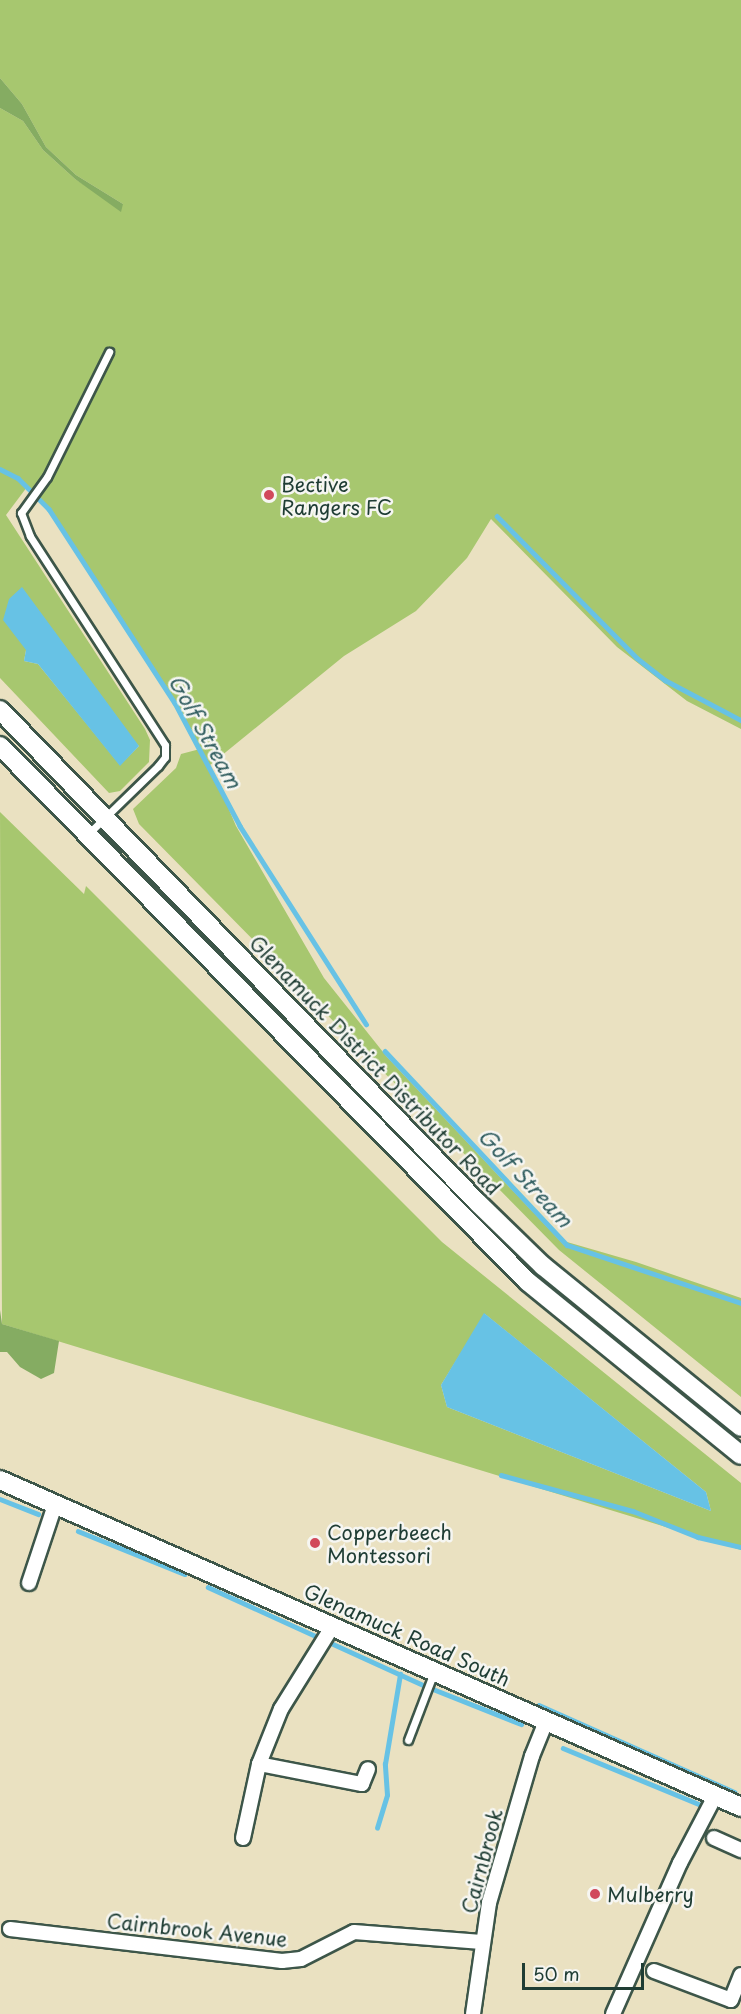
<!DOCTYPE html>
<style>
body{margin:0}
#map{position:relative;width:741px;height:2014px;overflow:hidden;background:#eae1c1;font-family:"Playpen Sans",sans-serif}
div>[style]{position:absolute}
.green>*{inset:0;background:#a7c76f}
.forest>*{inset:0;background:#85ac62}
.water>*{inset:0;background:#67c2e5}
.stream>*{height:4.5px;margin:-2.25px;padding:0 2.25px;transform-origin:2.25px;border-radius:2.25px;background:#67c2e5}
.roads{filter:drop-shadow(2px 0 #3d5649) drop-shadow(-2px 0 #3d5649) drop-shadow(0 2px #3d5649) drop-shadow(0 -2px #3d5649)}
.lane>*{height:7px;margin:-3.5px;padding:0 3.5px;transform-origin:3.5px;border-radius:3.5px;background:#fff}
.street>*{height:14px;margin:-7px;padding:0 7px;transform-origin:7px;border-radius:7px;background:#fff}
.secondary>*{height:18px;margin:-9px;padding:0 9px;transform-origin:9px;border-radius:9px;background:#fff}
.dots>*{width:16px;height:16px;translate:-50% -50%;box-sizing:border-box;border:3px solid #f6f6f2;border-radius:50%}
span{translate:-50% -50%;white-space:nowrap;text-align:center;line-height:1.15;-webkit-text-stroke:5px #f6f6f2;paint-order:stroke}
.poi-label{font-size:20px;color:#1f3d34}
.left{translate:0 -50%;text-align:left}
.street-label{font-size:20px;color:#1f3d34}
.water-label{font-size:21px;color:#315e60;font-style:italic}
.scale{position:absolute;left:522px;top:1963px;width:122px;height:27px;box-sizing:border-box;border:3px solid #1f3d34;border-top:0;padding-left:8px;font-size:18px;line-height:21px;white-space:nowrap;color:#1f3d34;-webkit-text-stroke:4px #f6f6f2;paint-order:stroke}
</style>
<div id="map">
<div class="green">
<i style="clip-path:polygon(evenodd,0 0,741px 0,741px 729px,687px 701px,617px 647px,491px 519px,467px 558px,416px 611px,344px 656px,210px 765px,236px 826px,324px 978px,387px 1057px,564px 1245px,567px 1242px,636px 1262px,741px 1298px,741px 1397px,559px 1250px,139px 824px,133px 809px,176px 768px,181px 754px,200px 749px,175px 703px,49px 509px,27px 487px,6px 515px,145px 729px,150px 740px,149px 762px,120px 791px,109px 793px,0 678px,0 108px,23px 121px,43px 150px,75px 179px,114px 204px,123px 204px,76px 175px,46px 147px,22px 104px,0 78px,0 0,26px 650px,139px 746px,120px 765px,38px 664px,24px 661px,26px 650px)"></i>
<i style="clip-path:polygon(evenodd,0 812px,84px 894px,86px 886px,442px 1242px,741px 1483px,741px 1550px,2px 1324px,0 812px,485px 1314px,706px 1492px,711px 1511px,447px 1407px,441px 1385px,485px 1314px)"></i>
</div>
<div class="forest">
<i style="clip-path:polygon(0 78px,22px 104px,46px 147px,76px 175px,123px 204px,121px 212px,75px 179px,43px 150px,23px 121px,0 108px)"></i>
<i style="clip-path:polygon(0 1310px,2px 1324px,59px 1341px,54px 1373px,41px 1379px,20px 1367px,7px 1352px,0 1352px)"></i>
</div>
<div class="water">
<i style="clip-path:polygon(22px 587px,139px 746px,120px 766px,38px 664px,24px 661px,26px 650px,3px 620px,9px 599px)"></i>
<i style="clip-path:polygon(484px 1313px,706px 1492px,711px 1511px,447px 1407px,441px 1385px)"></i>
</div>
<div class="stream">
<i style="left:0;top:469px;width:20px;rotate:27deg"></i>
<i style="left:18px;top:478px;width:44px;rotate:45deg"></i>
<i style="left:49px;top:509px;width:231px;rotate:57deg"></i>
<i style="left:175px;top:703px;width:139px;rotate:62.1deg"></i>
<i style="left:240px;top:826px;width:235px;rotate:57.5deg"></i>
<i style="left:497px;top:516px;width:199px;rotate:45.4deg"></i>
<i style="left:637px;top:658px;width:36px;rotate:38deg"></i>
<i style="left:665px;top:680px;width:86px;rotate:27.8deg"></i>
<i style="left:385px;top:1051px;width:266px;rotate:46.8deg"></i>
<i style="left:567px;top:1245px;width:183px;rotate:18.4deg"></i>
<i style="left:501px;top:1475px;width:137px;rotate:15.3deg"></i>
<i style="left:633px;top:1511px;width:70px;rotate:21.8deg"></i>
<i style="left:698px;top:1537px;width:44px;rotate:13.1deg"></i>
<i style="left:0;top:1499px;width:41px;rotate:21.5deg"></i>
<i style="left:78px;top:1531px;width:115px;rotate:21.9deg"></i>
<i style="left:208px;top:1587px;width:236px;rotate:24.5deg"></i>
<i style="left:433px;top:1689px;width:95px;rotate:21.7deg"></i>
<i style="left:539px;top:1705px;width:214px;rotate:24deg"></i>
<i style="left:563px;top:1748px;width:149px;rotate:22.4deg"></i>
<i style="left:377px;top:1828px;width:34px;rotate:-73deg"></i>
<i style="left:387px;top:1795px;width:31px;rotate:-94deg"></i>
<i style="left:385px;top:1764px;width:91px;rotate:-80.5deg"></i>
</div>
<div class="roads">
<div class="lane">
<i style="left:88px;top:834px;width:98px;rotate:-44.2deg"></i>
<i style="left:158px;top:766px;width:11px;rotate:-52deg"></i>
<i style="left:165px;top:757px;width:12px;rotate:-90deg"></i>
<i style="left:165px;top:745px;width:249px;rotate:-122.9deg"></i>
<i style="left:30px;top:536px;width:25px;rotate:-111deg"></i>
<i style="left:21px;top:513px;width:44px;rotate:-54.2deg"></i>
<i style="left:47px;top:477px;width:140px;rotate:-63.6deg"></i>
<i style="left:408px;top:1740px;width:73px;rotate:-69.1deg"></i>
</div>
<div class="street">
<i style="left:29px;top:1583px;width:82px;rotate:-71.6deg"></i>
<i style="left:259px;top:1764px;width:105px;rotate:11deg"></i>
<i style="left:362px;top:1784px;width:16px;rotate:-68deg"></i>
<i style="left:243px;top:1838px;width:76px;rotate:-77.8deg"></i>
<i style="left:259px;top:1764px;width:59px;rotate:-68.2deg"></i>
<i style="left:281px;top:1709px;width:97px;rotate:-58.1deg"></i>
<i style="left:714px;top:1838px;width:30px;rotate:24deg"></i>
<i style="left:10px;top:1929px;width:274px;rotate:6.7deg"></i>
<i style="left:282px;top:1961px;width:19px;rotate:-6deg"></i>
<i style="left:301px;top:1959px;width:59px;rotate:-27deg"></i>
<i style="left:354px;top:1932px;width:128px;rotate:4.5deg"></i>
<i style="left:654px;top:1971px;width:82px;rotate:20.6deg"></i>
<i style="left:731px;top:2000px;width:27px;rotate:-68deg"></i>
<i style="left:473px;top:2014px;width:112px;rotate:-81.8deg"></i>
<i style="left:489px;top:1903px;width:153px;rotate:-73.7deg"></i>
<i style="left:532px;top:1756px;width:38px;rotate:-68deg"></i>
<i style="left:613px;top:2014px;width:165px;rotate:-66.1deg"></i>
<i style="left:680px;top:1863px;width:76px;rotate:-62.4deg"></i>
</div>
<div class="secondary">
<i style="left:0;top:710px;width:687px;rotate:45.89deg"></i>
<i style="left:478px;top:1203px;width:91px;rotate:44.1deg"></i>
<i style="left:543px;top:1266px;width:255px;rotate:39.1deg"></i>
<i style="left:0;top:746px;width:752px;rotate:45.43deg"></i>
<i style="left:528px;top:1282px;width:274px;rotate:39.1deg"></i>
<i style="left:0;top:1480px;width:810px;rotate:23.81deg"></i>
</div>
</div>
<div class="dots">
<i style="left:269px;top:495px;background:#d1495b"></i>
<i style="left:315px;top:1543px;background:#d1495b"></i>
<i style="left:595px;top:1894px;background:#d1495b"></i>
</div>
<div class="poi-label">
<span class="left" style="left:281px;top:496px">Bective<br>Rangers FC</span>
<span class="left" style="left:327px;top:1544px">Copperbeech<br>Montessori</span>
<span class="left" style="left:607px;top:1894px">Mulberry</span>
</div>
<div class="street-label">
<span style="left:375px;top:1065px;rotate:46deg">Glenamuck District Distributor Road</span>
<span style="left:407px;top:1635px;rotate:24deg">Glenamuck Road South</span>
<span style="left:482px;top:1861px;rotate:-75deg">Cairnbrook</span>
<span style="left:197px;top:1930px;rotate:6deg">Cairnbrook Avenue</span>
</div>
<div class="water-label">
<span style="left:206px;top:731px;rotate:61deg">Golf Stream</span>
<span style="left:526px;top:1177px;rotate:47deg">Golf Stream</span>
</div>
<div class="scale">50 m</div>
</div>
